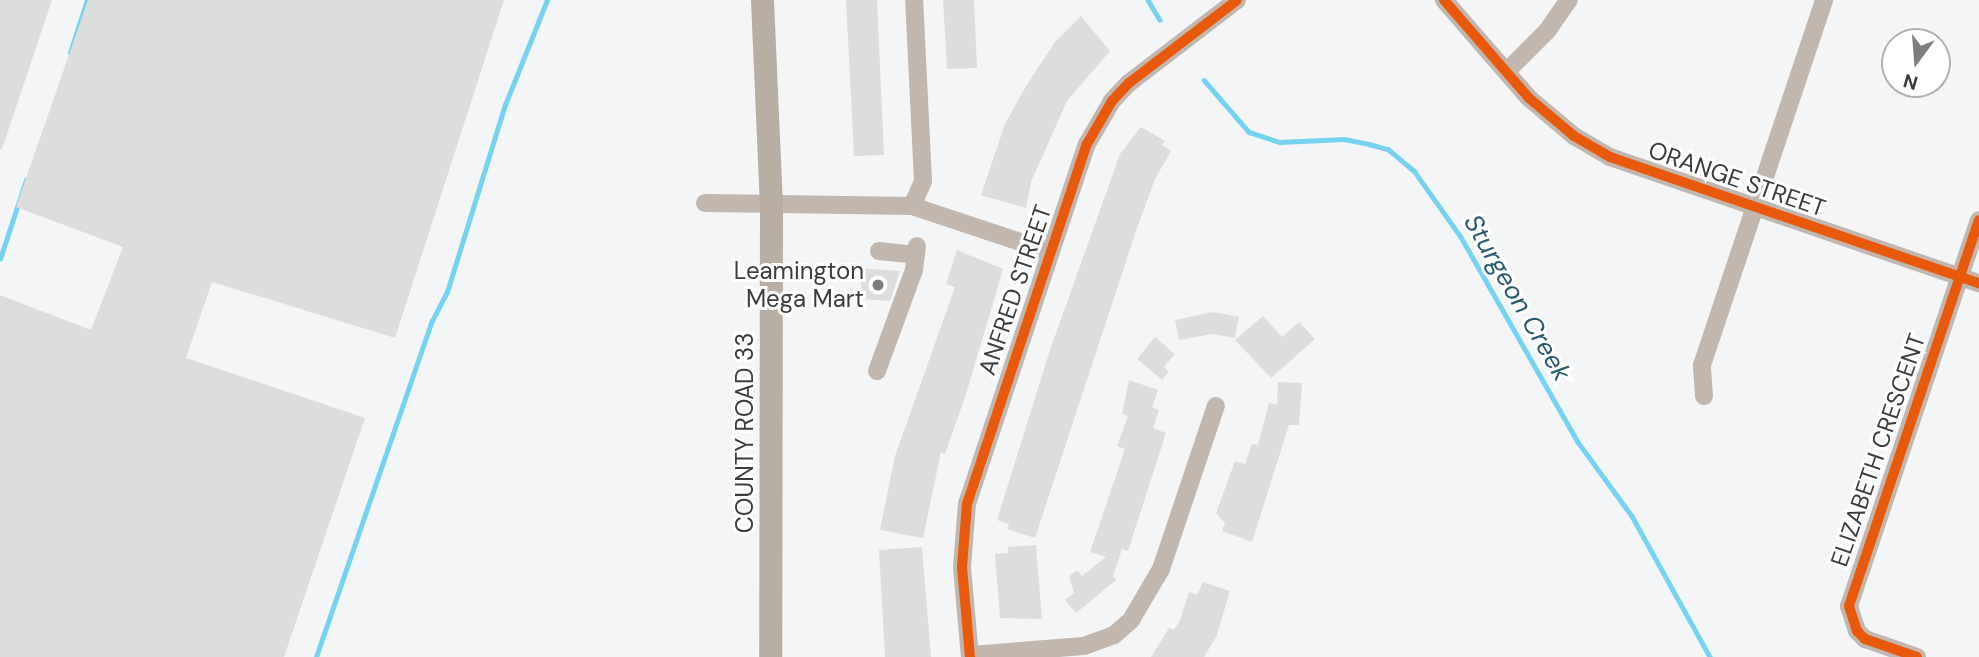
<!DOCTYPE html>
<style>
body{margin:0}
#map{position:relative;width:1979px;height:657px;overflow:hidden;background:#f4f5f6;font-family:"DM Sans",sans-serif}
div>[style]{position:absolute}
.stream>*{height:4.5px;margin:-2.25px;padding:0 2.25px;transform-origin:2.25px;border-radius:2.25px;background:#75d2f0}
.building>*{inset:0;background:#deddde}
.minor>*{height:18px;margin:-9px;padding:0 9px;transform-origin:9px;border-radius:9px;background:#c1b7af}
.major>*{height:23px;margin:-11.5px;padding:0 11.5px;transform-origin:11.5px;border-radius:11.5px;background:#b8aea3}
.cycleway>*{height:10px;margin:-5px;padding:0 5px;transform-origin:5px;border-radius:5px;background:#e8590c}
.dots>*{width:19px;height:19px;translate:-50% -50%;box-sizing:border-box;border:4px solid #fff;border-radius:50%}
span{translate:-50% -50%;white-space:nowrap;text-align:center;line-height:1.15;-webkit-text-stroke:6px #fff;paint-order:stroke}
.street-label{font-size:24px;color:#3b3c3d}
.poi-label{font-size:24px;color:#3b3c3d}
.right{translate:-100% -50%;text-align:right}
.water-label{font-size:26px;color:#275b6d;font-style:italic}
.north{position:absolute;left:1881px;top:28px;width:70px;height:70px;box-sizing:border-box;background:#fff;border:2px solid #b1b1b1;border-radius:50%;rotate:196deg;font-size:19px;font-weight:700;line-height:28px;text-align:center;color:#3b3c3d}
.north::after{content:'';display:block;margin:auto;width:24px;height:32px;background:#7c7d7e;clip-path:polygon(50% 0,100% 100%,50% 72%,0 100%)}
</style>
<div id="map">
<div class="stream">
<i style="left:1148px;top:0;width:23px;rotate:59deg"></i>
<i style="left:70px;top:53px;width:56px;rotate:-72.2deg"></i>
<i style="left:1204px;top:80px;width:69px;rotate:49.1deg"></i>
<i style="left:1249px;top:132px;width:33px;rotate:18deg"></i>
<i style="left:1280px;top:142px;width:64px;rotate:-2.7deg"></i>
<i style="left:1344px;top:139px;width:25px;rotate:11deg"></i>
<i style="left:1369px;top:144px;width:20px;rotate:15deg"></i>
<i style="left:1388px;top:149px;width:35px;rotate:40deg"></i>
<i style="left:1415px;top:172px;width:80px;rotate:54.7deg"></i>
<i style="left:1461px;top:237px;width:236px;rotate:60.3deg"></i>
<i style="left:1578px;top:442px;width:92px;rotate:53.9deg"></i>
<i style="left:1632px;top:516px;width:161px;rotate:61deg"></i>
<i style="left:0;top:259px;width:83px;rotate:-71.8deg"></i>
<i style="left:316px;top:657px;width:355px;rotate:-71deg"></i>
<i style="left:432px;top:321px;width:33px;rotate:-63deg"></i>
<i style="left:447px;top:292px;width:196px;rotate:-72.8deg"></i>
<i style="left:505px;top:105px;width:113px;rotate:-68.2deg"></i>
</div>
<div class="building">
<i style="clip-path:polygon(0 0,52px 0,2px 149px,0 149px)"></i>
<i style="clip-path:polygon(88px 0,504px 0,395px 338px,212px 282px,186px 358px,365px 418px,284px 657px,0 657px,0 295px,91px 330px,123px 247px,16px 207px)"></i>
<i style="clip-path:polygon(846px 0,877px 0,884px 155px,854px 156px)"></i>
<i style="clip-path:polygon(943px 0,974px 0,977px 68px,947px 69px)"></i>
<i style="clip-path:polygon(1081px 16px,1110px 51px,1067px 101px,1031px 182px,1026px 208px,981px 195px,1005px 124px,1026px 86px,1055px 42px)"></i>
<i style="clip-path:polygon(1141px 127px,1165px 141px,1162px 145px,1171px 151px,1155px 179px,1137px 228px,1035px 538px,1007px 529px,1009px 524px,997px 520px,1050px 350px,1120px 154px)"></i>
<i style="clip-path:polygon(957px 250px,1003px 269px,967px 391px,945px 454px,941px 452px,923px 538px,880px 530px,895px 456px,955px 287px,946px 284px)"></i>
<i style="clip-path:polygon(860px 268px,900px 271px,890px 301px,862px 299px)"></i>
<i style="clip-path:polygon(1213px 312px,1239px 317px,1235px 338px,1213px 334px,1179px 340px,1175px 320px)"></i>
<i style="clip-path:polygon(1263px 316px,1282px 337px,1299px 322px,1315px 339px,1271px 378px,1235px 340px)"></i>
<i style="clip-path:polygon(1155px 337px,1175px 354px,1164px 367px,1169px 372px,1162px 380px,1137px 359px)"></i>
<i style="clip-path:polygon(1129px 380px,1158px 390px,1152px 407px,1159px 410px,1153px 428px,1166px 433px,1128px 551px,1122px 549px,1113px 576px,1116px 580px,1076px 613px,1065px 600px,1074px 593px,1069px 576px,1077px 570px,1082px 576px,1106px 557px,1090px 552px,1125px 449px,1117px 446px,1128px 416px,1122px 414px)"></i>
<i style="clip-path:polygon(1278px 382px,1302px 383px,1299px 425px,1289px 425px,1252px 542px,1222px 531px,1225px 523px,1216px 513px,1235px 461px,1245px 464px,1252px 444px,1258px 445px,1269px 403px,1277px 404px)"></i>
<i style="clip-path:polygon(1036px 545px,1042px 619px,1000px 618px,995px 554px,1008px 553px,1008px 547px)"></i>
<i style="clip-path:polygon(922px 547px,931px 657px,885px 657px,879px 550px)"></i>
<i style="clip-path:polygon(1203px 582px,1230px 591px,1217px 635px,1204px 657px,1151px 657px,1169px 628px,1174px 630px,1180px 620px,1189px 592px,1197px 595px)"></i>
</div>
<div class="minor">
<i style="left:1444px;top:0;width:130px;rotate:49.1deg"></i>
<i style="left:1529px;top:98px;width:59px;rotate:40.2deg"></i>
<i style="left:1574px;top:136px;width:42px;rotate:30.3deg"></i>
<i style="left:1610px;top:157px;width:390px;rotate:18.9deg"></i>
<i style="left:1507px;top:71px;width:57px;rotate:-45deg"></i>
<i style="left:1547px;top:31px;width:38px;rotate:-55deg"></i>
<i style="left:705px;top:203px;width:207px;rotate:0.8deg"></i>
<i style="left:912px;top:206px;width:145px;rotate:18.4deg"></i>
<i style="left:912px;top:206px;width:27px;rotate:-66deg"></i>
<i style="left:923px;top:181px;width:181px;rotate:-92.8deg"></i>
<i style="left:879px;top:251px;width:37px;rotate:6deg"></i>
<i style="left:877px;top:371px;width:108px;rotate:-69.9deg"></i>
<i style="left:914px;top:270px;width:24px;rotate:-83deg"></i>
<i style="left:1704px;top:396px;width:31px;rotate:-94deg"></i>
<i style="left:1702px;top:365px;width:385px;rotate:-71.5deg"></i>
<i style="left:970px;top:655px;width:114px;rotate:-4.5deg"></i>
<i style="left:1084px;top:646px;width:32px;rotate:-20deg"></i>
<i style="left:1114px;top:635px;width:23px;rotate:-41deg"></i>
<i style="left:1131px;top:620px;width:59px;rotate:-59.5deg"></i>
<i style="left:1161px;top:569px;width:172px;rotate:-71.4deg"></i>
<i style="left:970px;top:657px;width:90px;rotate:-95.1deg"></i>
<i style="left:962px;top:567px;width:63px;rotate:-85.5deg"></i>
<i style="left:967px;top:504px;width:379px;rotate:-71.6deg"></i>
<i style="left:1087px;top:144px;width:50px;rotate:-59.8deg"></i>
<i style="left:1112px;top:101px;width:25px;rotate:-47deg"></i>
<i style="left:1129px;top:83px;width:136px;rotate:-37.5deg"></i>
<i style="left:1917px;top:657px;width:55px;rotate:-160.9deg"></i>
<i style="left:1865px;top:639px;width:11px;rotate:-135deg"></i>
<i style="left:1857px;top:631px;width:26px;rotate:-108deg"></i>
<i style="left:1849px;top:606px;width:407px;rotate:-71.4deg"></i>
</div>
<div class="major">
<i style="left:762px;top:0;width:203px;rotate:87.5deg"></i>
<i style="left:771px;top:203px;width:454px;rotate:90.1deg"></i>
</div>
<div class="cycleway">
<i style="left:1444px;top:0;width:130px;rotate:49.1deg"></i>
<i style="left:1529px;top:98px;width:59px;rotate:40.2deg"></i>
<i style="left:1574px;top:136px;width:42px;rotate:30.3deg"></i>
<i style="left:1610px;top:157px;width:390px;rotate:18.9deg"></i>
<i style="left:970px;top:657px;width:90px;rotate:-95.1deg"></i>
<i style="left:962px;top:567px;width:63px;rotate:-85.5deg"></i>
<i style="left:967px;top:504px;width:379px;rotate:-71.6deg"></i>
<i style="left:1087px;top:144px;width:50px;rotate:-59.8deg"></i>
<i style="left:1112px;top:101px;width:25px;rotate:-47deg"></i>
<i style="left:1129px;top:83px;width:136px;rotate:-37.5deg"></i>
<i style="left:1917px;top:657px;width:55px;rotate:-160.9deg"></i>
<i style="left:1865px;top:639px;width:11px;rotate:-135deg"></i>
<i style="left:1857px;top:631px;width:26px;rotate:-108deg"></i>
<i style="left:1849px;top:606px;width:407px;rotate:-71.4deg"></i>
</div>
<div class="dots">
<i style="left:878px;top:285px;background:#7c7d7e"></i>
</div>
<div class="street-label">
<span style="left:1737px;top:179px;rotate:19deg">ORANGE STREET</span>
<span style="left:1015px;top:290px;rotate:-71deg">ANFRED STREET</span>
<span style="left:745px;top:433px;rotate:-90deg">COUNTY ROAD 33</span>
<span style="left:1878px;top:450px;rotate:-71deg">ELIZABETH CRESCENT</span>
</div>
<div class="poi-label">
<span class="right" style="left:864px;top:285px">Leamington<br>Mega Mart</span>
</div>
<div class="water-label">
<span style="left:1517px;top:298px;rotate:60deg">Sturgeon Creek</span>
</div>
<div class="north">N</div>
</div>
